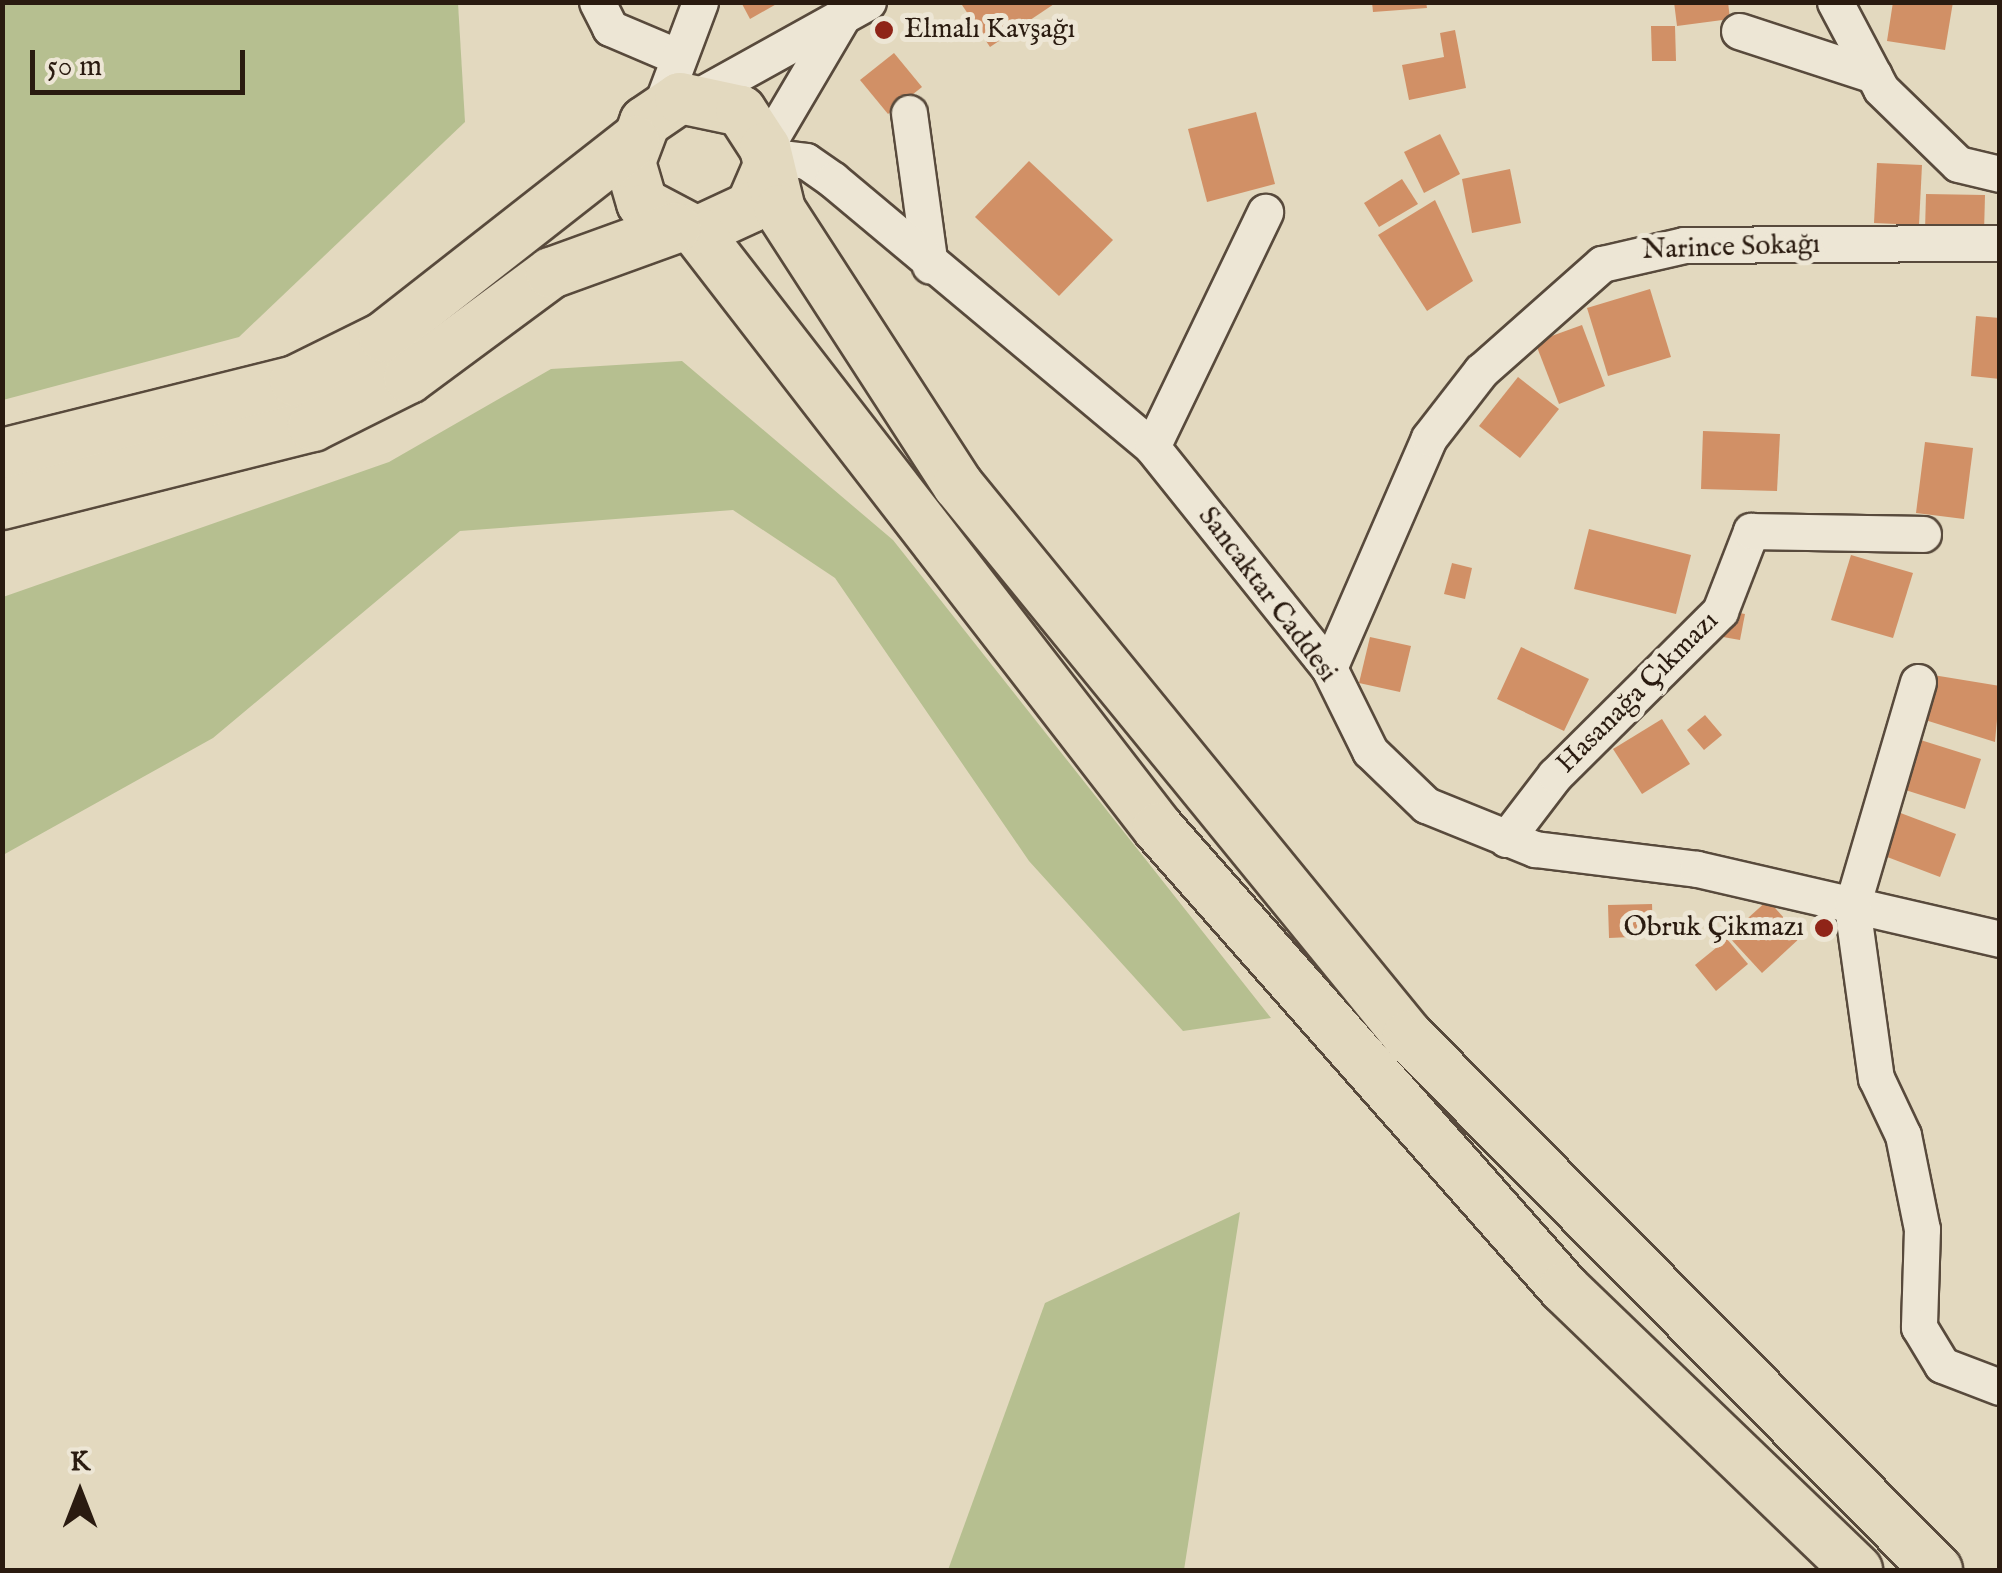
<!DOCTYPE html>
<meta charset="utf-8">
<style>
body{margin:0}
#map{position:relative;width:2002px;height:1573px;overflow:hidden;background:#e3d9bf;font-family:"IM FELL English",serif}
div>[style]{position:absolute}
.green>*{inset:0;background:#b6bf90}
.building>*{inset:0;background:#d19066}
.roads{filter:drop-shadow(2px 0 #584a3c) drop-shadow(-2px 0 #584a3c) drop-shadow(0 2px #584a3c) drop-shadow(0 -2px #584a3c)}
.minor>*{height:35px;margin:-17.5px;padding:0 17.5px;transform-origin:17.5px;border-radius:17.5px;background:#ede6d5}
.highway>*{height:50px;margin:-25px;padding:0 25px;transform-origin:25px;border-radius:25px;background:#e3d9bf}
.dots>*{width:28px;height:28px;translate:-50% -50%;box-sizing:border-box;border:5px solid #ede6d5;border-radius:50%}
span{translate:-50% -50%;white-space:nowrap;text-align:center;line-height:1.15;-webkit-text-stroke:10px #ede6d5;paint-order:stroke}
.poi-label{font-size:28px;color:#2a1b10}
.left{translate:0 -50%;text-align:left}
.right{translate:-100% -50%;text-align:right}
.street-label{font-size:28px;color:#2a1b10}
.frame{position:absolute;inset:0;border:5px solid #2a1b10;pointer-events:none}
.north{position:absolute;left:30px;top:1443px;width:100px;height:100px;-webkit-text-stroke:8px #ede6d5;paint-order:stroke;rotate:0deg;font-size:28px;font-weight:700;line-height:40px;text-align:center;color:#2a1b10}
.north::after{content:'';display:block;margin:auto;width:35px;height:45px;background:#2a1b10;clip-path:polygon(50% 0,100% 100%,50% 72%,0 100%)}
.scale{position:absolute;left:30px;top:50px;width:215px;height:45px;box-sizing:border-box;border:5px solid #2a1b10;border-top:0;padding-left:12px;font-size:30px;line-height:35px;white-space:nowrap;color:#2a1b10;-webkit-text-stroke:8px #ede6d5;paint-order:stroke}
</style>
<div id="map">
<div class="green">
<i style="clip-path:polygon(3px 2px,458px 3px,465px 122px,239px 337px,3px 400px)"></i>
<i style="clip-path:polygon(682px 361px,893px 540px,1271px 1018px,1183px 1031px,1029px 861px,835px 578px,733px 510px,460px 531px,213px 738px,3px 855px,3px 597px,389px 462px,551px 369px)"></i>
<i style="clip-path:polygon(1240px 1212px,1184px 1570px,948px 1570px,1045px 1303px)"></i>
</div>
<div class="building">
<i style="clip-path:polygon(741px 2px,780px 2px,750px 19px)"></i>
<i style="clip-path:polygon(960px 2px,1057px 2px,990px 47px)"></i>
<i style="clip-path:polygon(1372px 2px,1426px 2px,1427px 8px,1373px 12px)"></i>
<i style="clip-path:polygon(1674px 2px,1728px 2px,1730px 19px,1677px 26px)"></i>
<i style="clip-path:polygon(1893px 2px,1953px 2px,1945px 50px,1887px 41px)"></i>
<i style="clip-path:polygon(1651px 26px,1675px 26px,1676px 61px,1652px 61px)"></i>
<i style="clip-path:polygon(1455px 30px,1466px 88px,1409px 100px,1402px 65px,1444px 57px,1440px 33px)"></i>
<i style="clip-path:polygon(894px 53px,922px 87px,888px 114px,860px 80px)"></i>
<i style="clip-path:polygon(1256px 112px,1275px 184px,1207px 202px,1188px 129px)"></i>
<i style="clip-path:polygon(1440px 134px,1460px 174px,1424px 193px,1404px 152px)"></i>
<i style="clip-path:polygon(1029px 161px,1113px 240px,1059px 296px,975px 217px)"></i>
<i style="clip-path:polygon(1877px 163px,1922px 165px,1919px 225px,1874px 223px)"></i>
<i style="clip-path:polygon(1510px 169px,1521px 223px,1472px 233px,1462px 179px)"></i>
<i style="clip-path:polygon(1402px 179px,1418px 204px,1379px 227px,1364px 203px)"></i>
<i style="clip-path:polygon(1926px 194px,1985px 195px,1984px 233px,1925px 231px)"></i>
<i style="clip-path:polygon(1435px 200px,1473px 281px,1427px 311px,1378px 235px)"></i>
<i style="clip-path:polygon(1650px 289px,1671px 357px,1608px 376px,1587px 308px)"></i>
<i style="clip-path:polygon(1976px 316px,2000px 318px,2000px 379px,1971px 376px)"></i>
<i style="clip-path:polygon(1582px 325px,1605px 386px,1559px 404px,1535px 342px)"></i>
<i style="clip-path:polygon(1518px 377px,1559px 409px,1520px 458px,1479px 426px)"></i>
<i style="clip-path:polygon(1703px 431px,1780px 434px,1777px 491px,1701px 489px)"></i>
<i style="clip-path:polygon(1925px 442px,1973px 448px,1964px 519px,1916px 513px)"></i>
<i style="clip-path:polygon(1589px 529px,1691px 555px,1676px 614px,1574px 589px)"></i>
<i style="clip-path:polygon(1851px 555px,1913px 573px,1893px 638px,1831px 620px)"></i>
<i style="clip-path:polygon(1452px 563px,1472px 568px,1465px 599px,1444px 594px)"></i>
<i style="clip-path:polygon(1728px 611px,1745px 614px,1740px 640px,1723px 637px)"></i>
<i style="clip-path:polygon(1370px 637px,1411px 646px,1400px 692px,1359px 683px)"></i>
<i style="clip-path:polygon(1521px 647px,1589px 679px,1564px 731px,1497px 699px)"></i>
<i style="clip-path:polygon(1933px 675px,2000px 686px,1995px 742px,1922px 719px)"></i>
<i style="clip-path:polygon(1705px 715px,1722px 735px,1704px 750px,1687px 730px)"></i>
<i style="clip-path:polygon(1662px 719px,1690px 764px,1642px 794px,1613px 749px)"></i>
<i style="clip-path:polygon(1911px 737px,1981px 759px,1965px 809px,1896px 787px)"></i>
<i style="clip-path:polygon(1890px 809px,1956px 834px,1940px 877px,1874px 852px)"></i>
<i style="clip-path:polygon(1768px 900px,1801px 937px,1762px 973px,1728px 936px)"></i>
<i style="clip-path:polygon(1652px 904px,1653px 936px,1609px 938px,1608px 905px)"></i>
<i style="clip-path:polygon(1727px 939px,1748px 964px,1716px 991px,1695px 965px)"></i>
</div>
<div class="roads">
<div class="minor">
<i style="left:597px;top:2px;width:29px;rotate:63deg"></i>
<i style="left:610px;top:28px;width:72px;rotate:23deg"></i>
<i style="left:1835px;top:2px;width:98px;rotate:62.1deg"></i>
<i style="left:1881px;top:89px;width:107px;rotate:44.2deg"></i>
<i style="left:1958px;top:164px;width:43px;rotate:13.4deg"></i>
<i style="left:1739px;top:31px;width:142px;rotate:18.1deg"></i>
<i style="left:700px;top:95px;width:192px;rotate:-29deg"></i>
<i style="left:661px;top:106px;width:111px;rotate:-69.4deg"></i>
<i style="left:909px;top:113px;width:154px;rotate:82.2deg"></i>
<i style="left:765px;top:148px;width:150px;rotate:-59.5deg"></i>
<i style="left:766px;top:156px;width:40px;rotate:7.1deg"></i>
<i style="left:806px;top:161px;width:33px;rotate:35deg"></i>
<i style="left:833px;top:180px;width:416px;rotate:39.9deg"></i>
<i style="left:1152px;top:447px;width:283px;rotate:51.3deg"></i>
<i style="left:1329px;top:668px;width:93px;rotate:63.7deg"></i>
<i style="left:1370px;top:751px;width:78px;rotate:44deg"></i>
<i style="left:1426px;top:805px;width:118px;rotate:22deg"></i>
<i style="left:1535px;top:849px;width:163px;rotate:7deg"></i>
<i style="left:1697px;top:869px;width:311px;rotate:13deg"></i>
<i style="left:1152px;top:447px;width:261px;rotate:-64.3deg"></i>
<i style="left:1329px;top:668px;width:251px;rotate:-66.5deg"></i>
<i style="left:1429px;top:438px;width:85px;rotate:-52.2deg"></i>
<i style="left:1481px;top:371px;width:162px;rotate:-41.5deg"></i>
<i style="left:1602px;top:264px;width:84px;rotate:-13deg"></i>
<i style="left:1684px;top:245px;width:316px;rotate:-0.4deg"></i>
<i style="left:1918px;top:682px;width:234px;rotate:106.4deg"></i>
<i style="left:1852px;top:906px;width:174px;rotate:82.1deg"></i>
<i style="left:1876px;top:1078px;width:63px;rotate:64.7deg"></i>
<i style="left:1903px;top:1135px;width:96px;rotate:78.6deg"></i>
<i style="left:1922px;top:1229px;width:98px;rotate:91.8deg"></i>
<i style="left:1919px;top:1327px;width:44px;rotate:58.8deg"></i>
<i style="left:1942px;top:1365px;width:62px;rotate:20.8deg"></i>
<i style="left:1506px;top:839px;width:81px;rotate:-52.6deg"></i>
<i style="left:1555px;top:775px;width:233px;rotate:-44.8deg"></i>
<i style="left:1720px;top:611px;width:86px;rotate:-68.8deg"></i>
<i style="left:1751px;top:531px;width:172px;rotate:1deg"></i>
</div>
<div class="highway">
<i style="left:767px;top:170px;width:40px;rotate:113.4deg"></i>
<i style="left:751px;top:207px;width:60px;rotate:155.2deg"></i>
<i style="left:697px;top:232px;width:62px;rotate:-152.2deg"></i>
<i style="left:642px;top:203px;width:43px;rotate:-106.3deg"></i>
<i style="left:630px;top:162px;width:43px;rotate:-69.4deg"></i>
<i style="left:645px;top:122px;width:42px;rotate:-34.4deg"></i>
<i style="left:680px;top:98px;width:62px;rotate:12deg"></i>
<i style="left:741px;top:111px;width:44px;rotate:57deg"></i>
<i style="left:765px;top:148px;width:64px;rotate:76.4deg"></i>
<i style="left:780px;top:210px;width:328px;rotate:57.1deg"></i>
<i style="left:958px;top:485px;width:711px;rotate:50.76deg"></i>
<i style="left:1408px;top:1036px;width:752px;rotate:45.27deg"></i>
<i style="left:697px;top:232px;width:753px;rotate:52.28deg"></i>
<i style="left:1158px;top:828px;width:614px;rotate:48.57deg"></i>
<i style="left:1564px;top:1288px;width:407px;rotate:43.9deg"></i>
<i style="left:2px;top:454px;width:302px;rotate:-14deg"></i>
<i style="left:295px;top:381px;width:99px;rotate:-26.3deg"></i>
<i style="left:384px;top:337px;width:318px;rotate:-38.1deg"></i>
<i style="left:2px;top:504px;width:321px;rotate:-14.1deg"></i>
<i style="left:313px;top:426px;width:107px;rotate:-26.6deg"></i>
<i style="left:409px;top:378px;width:177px;rotate:-36.5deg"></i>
<i style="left:551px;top:273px;width:132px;rotate:-19.9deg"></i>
</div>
</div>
<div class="dots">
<i style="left:884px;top:30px;background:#8f2418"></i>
<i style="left:1824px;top:928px;background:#8f2418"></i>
</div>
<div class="poi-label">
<span class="left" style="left:904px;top:30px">Elmalı Kavşağı</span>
<span class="right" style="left:1804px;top:928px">Obruk Çikmazı</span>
</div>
<div class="street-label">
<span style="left:1731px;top:248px;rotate:-2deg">Narince Sokağı</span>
<span style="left:1267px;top:595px;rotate:53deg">Sancaktar Caddesi</span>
<span style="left:1638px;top:693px;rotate:-45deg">Hasanağa Çıkmazı</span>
</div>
<div class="frame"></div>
<div class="north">K</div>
<div class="scale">50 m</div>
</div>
